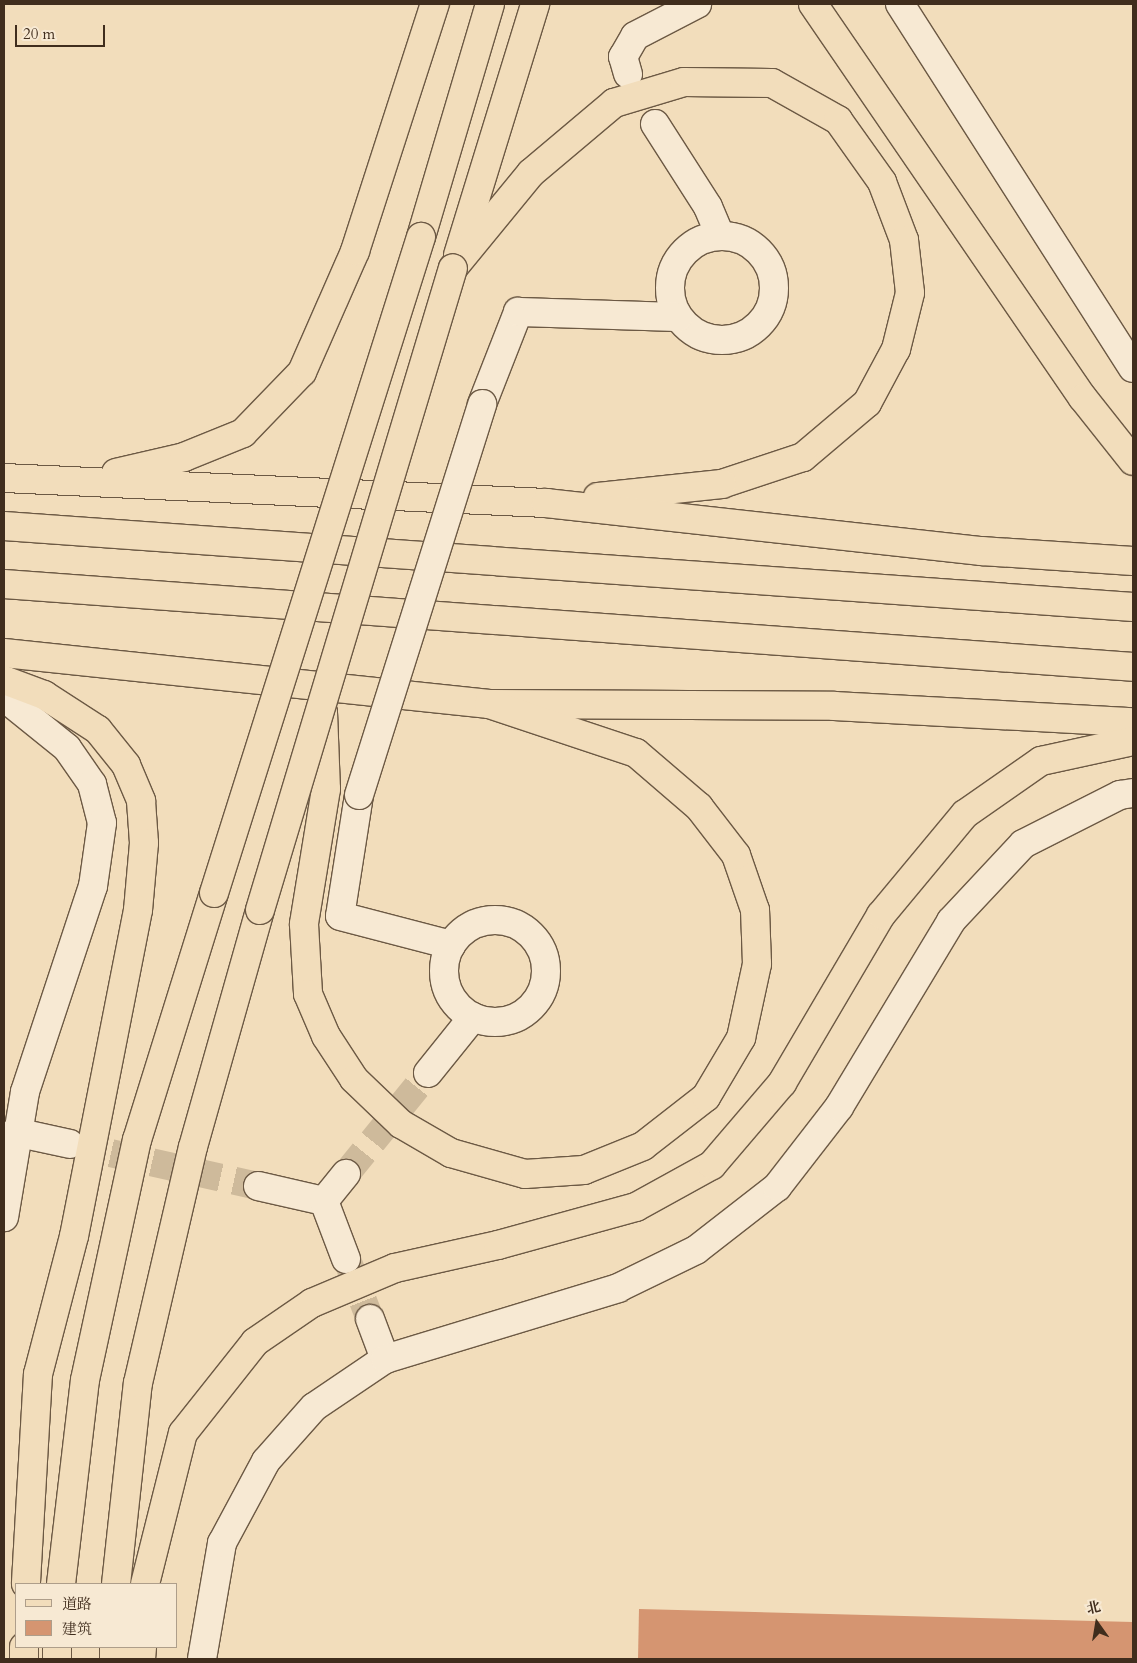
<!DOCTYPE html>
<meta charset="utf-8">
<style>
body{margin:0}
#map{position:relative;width:1137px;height:1663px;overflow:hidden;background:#f2ddbb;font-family:Cardo,"Noto Serif SC",serif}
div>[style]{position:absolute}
.building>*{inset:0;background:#d59571}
.street-tunnel>*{height:28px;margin-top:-14px;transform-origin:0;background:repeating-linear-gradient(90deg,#ceba9b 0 28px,transparent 0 42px)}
.roads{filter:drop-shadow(1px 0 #6c5944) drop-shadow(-1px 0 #6c5944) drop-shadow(0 1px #6c5944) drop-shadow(0 -1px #6c5944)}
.street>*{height:28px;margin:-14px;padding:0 14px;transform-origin:14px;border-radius:14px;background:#f7e9d3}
.street>.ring{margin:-14px;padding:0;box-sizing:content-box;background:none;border:28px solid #f7e9d3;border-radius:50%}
.primary>*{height:28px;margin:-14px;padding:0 14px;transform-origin:14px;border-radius:14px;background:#f2ddbb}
.bridges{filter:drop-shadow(1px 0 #6c5944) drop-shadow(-1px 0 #6c5944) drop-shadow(0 1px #6c5944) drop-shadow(0 -1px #6c5944)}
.street-bridge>*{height:28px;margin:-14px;padding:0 14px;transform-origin:14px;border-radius:14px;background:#f7e9d3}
.primary-bridge>*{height:28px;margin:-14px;padding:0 14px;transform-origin:14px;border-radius:14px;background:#f2ddbb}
span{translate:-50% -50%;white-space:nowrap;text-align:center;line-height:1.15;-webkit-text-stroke:4px #f7e9d3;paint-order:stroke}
.frame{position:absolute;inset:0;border:5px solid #402d1d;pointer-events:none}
.legend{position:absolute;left:15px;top:1583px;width:162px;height:65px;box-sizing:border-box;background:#f7e9d3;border:1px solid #ae9e8a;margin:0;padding:6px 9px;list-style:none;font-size:15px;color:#402d1d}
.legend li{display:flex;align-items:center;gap:10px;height:25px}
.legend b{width:25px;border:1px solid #ae9e8a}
.north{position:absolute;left:1072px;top:1598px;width:50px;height:50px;-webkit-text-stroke:4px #f7e9d3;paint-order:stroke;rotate:347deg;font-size:14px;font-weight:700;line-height:20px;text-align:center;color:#402d1d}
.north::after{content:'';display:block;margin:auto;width:18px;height:22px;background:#402d1d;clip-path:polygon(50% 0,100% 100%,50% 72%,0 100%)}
.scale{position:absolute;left:15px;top:25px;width:90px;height:22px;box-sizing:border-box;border:2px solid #402d1d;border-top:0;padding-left:6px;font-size:15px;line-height:18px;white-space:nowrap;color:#402d1d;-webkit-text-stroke:4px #f7e9d3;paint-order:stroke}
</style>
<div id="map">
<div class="building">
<i style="clip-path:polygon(639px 1609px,1133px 1622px,1133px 1659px,638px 1659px)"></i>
</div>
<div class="street-tunnel">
<i style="left:70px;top:1144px;width:193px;rotate:12.6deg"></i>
<i style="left:346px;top:1174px;width:130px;rotate:-50.9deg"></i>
<i style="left:348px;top:1262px;width:61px;rotate:68.9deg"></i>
</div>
<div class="roads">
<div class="street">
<i style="left:900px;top:4px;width:432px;rotate:57.4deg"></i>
<i style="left:628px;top:74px;width:18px;rotate:-106deg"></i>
<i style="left:623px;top:57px;width:24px;rotate:-60deg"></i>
<i style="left:635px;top:36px;width:70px;rotate:-27.3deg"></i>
<i style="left:655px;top:124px;width:98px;rotate:57.4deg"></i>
<i style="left:708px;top:207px;width:30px;rotate:67deg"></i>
<i class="ring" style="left:670px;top:236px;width:76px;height:76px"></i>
<i style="left:482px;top:404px;width:99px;rotate:-68.6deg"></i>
<i style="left:518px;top:312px;width:160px;rotate:1.8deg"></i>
<i style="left:4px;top:697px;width:81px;rotate:39deg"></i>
<i style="left:67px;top:748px;width:44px;rotate:55.2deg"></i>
<i style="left:92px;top:784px;width:40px;rotate:75.6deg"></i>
<i style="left:102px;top:823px;width:64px;rotate:98.1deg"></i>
<i style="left:93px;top:886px;width:217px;rotate:108.3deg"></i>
<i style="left:25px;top:1092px;width:127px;rotate:99.5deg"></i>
<i style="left:359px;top:795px;width:122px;rotate:98.9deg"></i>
<i style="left:340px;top:916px;width:115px;rotate:14.6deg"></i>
<i class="ring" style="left:444px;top:920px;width:74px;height:74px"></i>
<i style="left:428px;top:1073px;width:72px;rotate:-51.2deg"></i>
<i style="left:15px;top:1132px;width:56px;rotate:12.3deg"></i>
<i style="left:258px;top:1186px;width:68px;rotate:12.8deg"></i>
<i style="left:324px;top:1201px;width:62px;rotate:69.2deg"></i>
<i style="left:324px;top:1201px;width:35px;rotate:-51deg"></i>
<i style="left:370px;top:1319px;width:43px;rotate:69.4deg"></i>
<i style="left:202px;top:1659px;width:118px;rotate:-80.2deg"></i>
<i style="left:222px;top:1543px;width:93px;rotate:-61.8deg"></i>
<i style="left:266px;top:1461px;width:72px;rotate:-48.4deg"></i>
<i style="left:314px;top:1407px;width:86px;rotate:-34.1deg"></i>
<i style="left:385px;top:1359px;width:244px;rotate:-16.9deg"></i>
<i style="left:618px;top:1288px;width:87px;rotate:-26deg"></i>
<i style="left:696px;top:1250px;width:103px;rotate:-37.9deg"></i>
<i style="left:777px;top:1187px;width:101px;rotate:-52.2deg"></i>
<i style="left:839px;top:1107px;width:217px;rotate:-58.9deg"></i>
<i style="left:951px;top:921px;width:105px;rotate:-46.9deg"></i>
<i style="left:1023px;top:844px;width:109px;rotate:-26.8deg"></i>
<i style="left:1120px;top:795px;width:13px;rotate:-9deg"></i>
</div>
<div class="primary">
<i style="left:813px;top:4px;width:478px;rotate:55.6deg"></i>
<i style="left:1083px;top:398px;width:80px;rotate:51.6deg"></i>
<i style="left:421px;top:237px;width:243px;rotate:-73.5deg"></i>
<i style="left:458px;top:255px;width:263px;rotate:-72.9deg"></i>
<i style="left:453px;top:268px;width:123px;rotate:-50.6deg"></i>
<i style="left:531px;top:173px;width:109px;rotate:-40.1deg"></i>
<i style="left:614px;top:103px;width:73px;rotate:-16.7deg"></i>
<i style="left:684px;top:82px;width:88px;rotate:0.7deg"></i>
<i style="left:772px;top:83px;width:76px;rotate:29.3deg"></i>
<i style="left:838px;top:120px;width:76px;rotate:54.6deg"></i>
<i style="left:882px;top:182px;width:62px;rotate:69.2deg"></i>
<i style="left:904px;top:240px;width:53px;rotate:83.5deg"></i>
<i style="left:910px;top:293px;width:58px;rotate:104deg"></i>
<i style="left:896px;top:349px;width:61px;rotate:118.2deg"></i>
<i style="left:867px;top:403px;width:84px;rotate:139.8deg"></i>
<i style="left:803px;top:457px;width:85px;rotate:161.6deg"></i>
<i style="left:722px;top:484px;width:125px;rotate:174deg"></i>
<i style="left:116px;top:473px;width:70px;rotate:-13.2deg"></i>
<i style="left:184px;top:457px;width:64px;rotate:-22.1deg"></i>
<i style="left:243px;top:433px;width:85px;rotate:-46deg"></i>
<i style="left:302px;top:372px;width:132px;rotate:-66.3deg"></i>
<i style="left:355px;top:251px;width:260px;rotate:-72.1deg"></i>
<i style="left:4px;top:478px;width:543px;rotate:2.64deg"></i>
<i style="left:546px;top:503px;width:438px;rotate:6.3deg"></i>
<i style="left:981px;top:551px;width:152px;rotate:3.8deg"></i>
<i style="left:4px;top:526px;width:1132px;rotate:4.1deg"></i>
<i style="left:4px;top:584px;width:1132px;rotate:4.2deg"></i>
<i style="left:4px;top:653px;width:488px;rotate:6deg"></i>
<i style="left:489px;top:704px;width:345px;rotate:0.3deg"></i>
<i style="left:834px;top:706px;width:299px;rotate:3.1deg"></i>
<i style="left:4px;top:680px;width:43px;rotate:20.6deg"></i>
<i style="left:44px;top:695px;width:64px;rotate:32.9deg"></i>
<i style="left:98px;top:730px;width:45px;rotate:51.3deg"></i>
<i style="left:126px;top:765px;width:39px;rotate:67deg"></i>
<i style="left:141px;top:801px;width:42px;rotate:85.9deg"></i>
<i style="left:144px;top:843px;width:67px;rotate:95.1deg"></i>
<i style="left:138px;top:910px;width:332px;rotate:101.1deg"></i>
<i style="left:74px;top:1236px;width:143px;rotate:104.6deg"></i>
<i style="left:38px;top:1374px;width:210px;rotate:93.3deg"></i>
<i style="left:323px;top:712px;width:77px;rotate:87.8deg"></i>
<i style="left:326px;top:789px;width:137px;rotate:99.3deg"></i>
<i style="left:304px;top:924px;width:70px;rotate:86.7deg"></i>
<i style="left:308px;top:994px;width:46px;rotate:66.8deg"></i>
<i style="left:326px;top:1036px;width:51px;rotate:56.9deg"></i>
<i style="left:354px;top:1079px;width:65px;rotate:43.8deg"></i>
<i style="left:401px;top:1124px;width:58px;rotate:30.1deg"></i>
<i style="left:451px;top:1153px;width:77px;rotate:15.8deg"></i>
<i style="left:525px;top:1174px;width:59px;rotate:-3.9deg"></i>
<i style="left:584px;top:1170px;width:64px;rotate:-22.1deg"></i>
<i style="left:643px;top:1146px;width:80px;rotate:-37.9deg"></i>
<i style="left:706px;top:1097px;width:69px;rotate:-59.3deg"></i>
<i style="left:741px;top:1038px;width:76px;rotate:-77.8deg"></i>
<i style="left:757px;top:964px;width:54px;rotate:-92.1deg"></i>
<i style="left:755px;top:910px;width:58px;rotate:-109.1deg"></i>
<i style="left:736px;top:855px;width:61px;rotate:-127.6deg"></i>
<i style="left:699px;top:807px;width:83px;rotate:-139.4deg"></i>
<i style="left:636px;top:753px;width:155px;rotate:-161.6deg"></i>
<i style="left:61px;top:1584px;width:205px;rotate:-83.3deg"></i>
<i style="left:85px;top:1380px;width:246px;rotate:-77.8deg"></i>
<i style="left:137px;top:1140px;width:259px;rotate:-72.7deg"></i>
<i style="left:116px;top:1584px;width:202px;rotate:-83.8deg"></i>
<i style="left:138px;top:1383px;width:242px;rotate:-76.9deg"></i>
<i style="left:193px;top:1147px;width:246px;rotate:-74.2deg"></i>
<i style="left:145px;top:1584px;width:156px;rotate:-75.9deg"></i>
<i style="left:183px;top:1433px;width:116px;rotate:-51.6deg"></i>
<i style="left:255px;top:1342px;width:69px;rotate:-34.4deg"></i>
<i style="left:312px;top:1303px;width:90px;rotate:-22.9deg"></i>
<i style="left:395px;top:1268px;width:106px;rotate:-12.6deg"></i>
<i style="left:498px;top:1245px;width:143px;rotate:-15.4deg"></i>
<i style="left:636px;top:1207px;width:87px;rotate:-28.9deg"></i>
<i style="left:712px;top:1165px;width:108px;rotate:-49.5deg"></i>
<i style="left:782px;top:1083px;width:195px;rotate:-59.5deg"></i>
<i style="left:881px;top:915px;width:131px;rotate:-50.3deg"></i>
<i style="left:965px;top:814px;width:93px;rotate:-34.9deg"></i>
<i style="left:1041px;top:761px;width:94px;rotate:-12.3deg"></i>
<i style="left:24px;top:1647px;width:12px;rotate:90deg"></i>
<i style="left:57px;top:1659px;width:12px;rotate:-90deg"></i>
<i style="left:114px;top:1659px;width:12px;rotate:-90deg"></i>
<i style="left:141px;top:1659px;width:12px;rotate:-85deg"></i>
</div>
</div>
<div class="bridges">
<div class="street-bridge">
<i style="left:359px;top:795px;width:410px;rotate:-72.5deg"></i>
</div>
<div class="primary-bridge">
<i style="left:214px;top:893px;width:688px;rotate:-72.49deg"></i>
<i style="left:260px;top:910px;width:670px;rotate:-73.27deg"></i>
</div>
</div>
<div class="frame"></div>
<ul class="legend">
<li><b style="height:6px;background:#f2ddbb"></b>道路</li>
<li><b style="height:14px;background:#d59571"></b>建筑</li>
</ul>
<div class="north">北</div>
<div class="scale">20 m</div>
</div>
